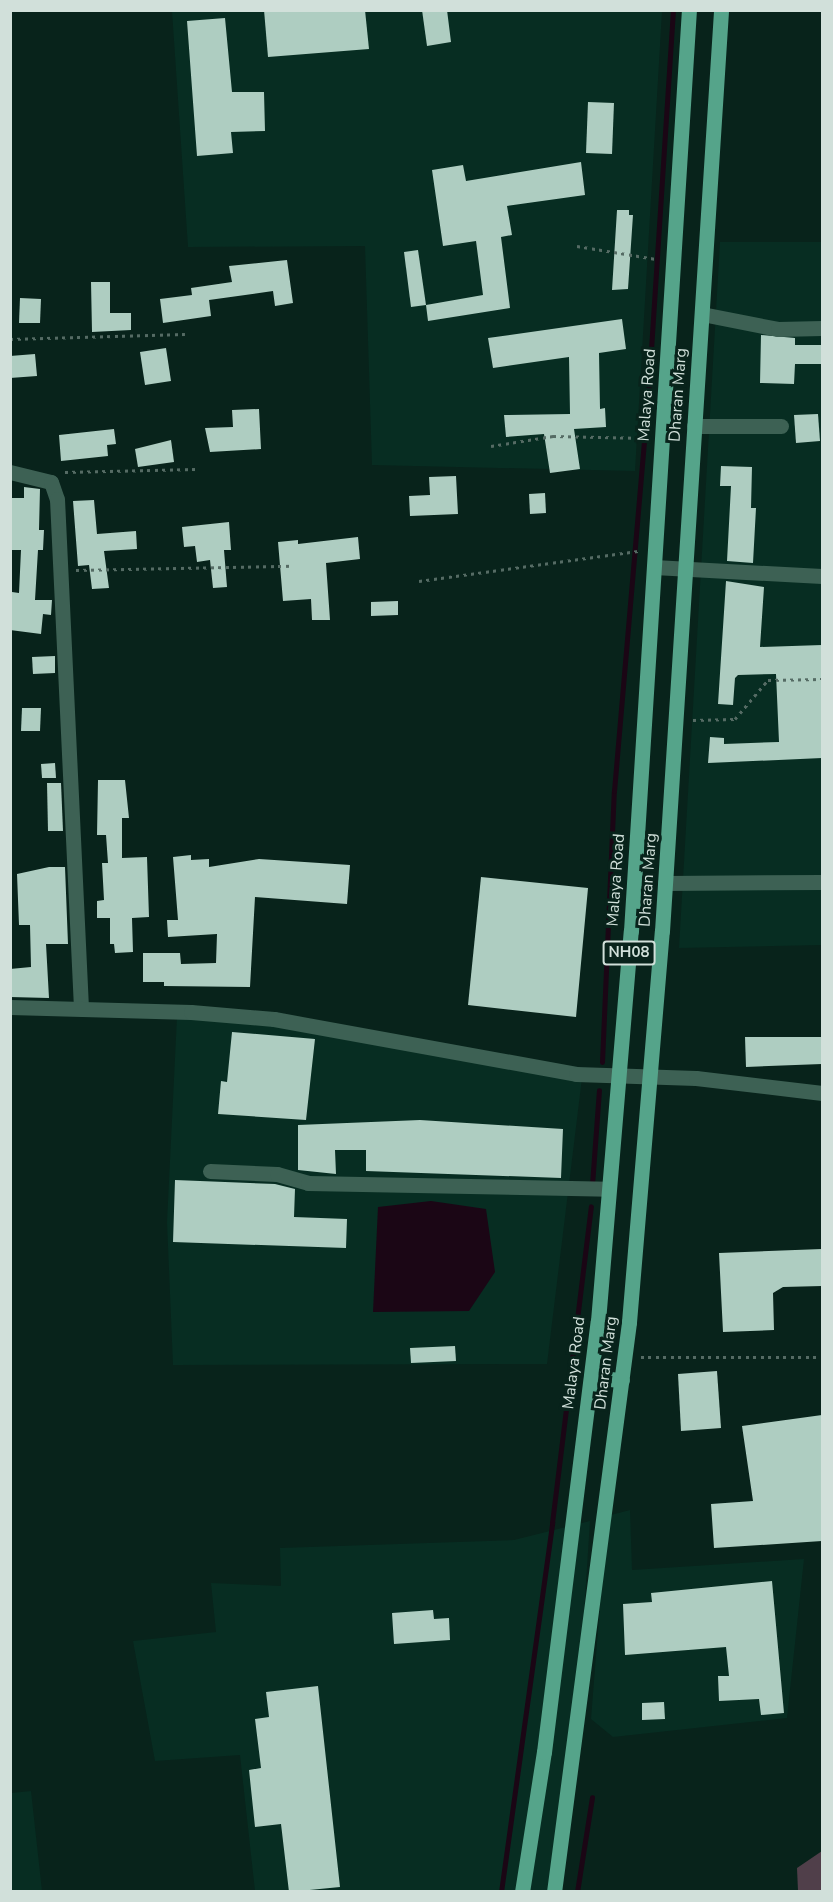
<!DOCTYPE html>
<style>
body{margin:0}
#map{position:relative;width:833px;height:1902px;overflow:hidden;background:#08231b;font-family:"Nunito Sans",sans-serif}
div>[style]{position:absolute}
.built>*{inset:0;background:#072d22}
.green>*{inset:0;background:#503f4a}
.water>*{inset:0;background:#1b0615}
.stream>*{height:5px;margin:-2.5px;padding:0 2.5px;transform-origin:2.5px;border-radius:2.5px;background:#1b0615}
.building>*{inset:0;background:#aecdc1}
.path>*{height:3px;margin-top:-1.5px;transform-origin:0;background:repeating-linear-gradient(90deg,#556b64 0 3px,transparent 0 7.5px)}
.street>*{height:15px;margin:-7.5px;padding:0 7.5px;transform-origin:7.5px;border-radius:7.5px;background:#3d6154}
.primary>*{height:15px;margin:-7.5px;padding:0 7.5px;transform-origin:7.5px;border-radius:7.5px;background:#55a48a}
span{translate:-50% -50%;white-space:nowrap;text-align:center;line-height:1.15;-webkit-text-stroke:6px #08231b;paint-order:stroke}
.shield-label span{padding:2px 4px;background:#08231b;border:2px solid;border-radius:4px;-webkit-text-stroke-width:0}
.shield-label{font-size:15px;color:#d1e0da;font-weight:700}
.street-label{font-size:16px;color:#d1e0da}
.frame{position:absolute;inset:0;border:12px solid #d1e0da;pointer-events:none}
</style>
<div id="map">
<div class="built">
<i style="clip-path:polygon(172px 11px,662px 11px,635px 471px,372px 465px,365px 246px,188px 247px)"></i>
<i style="clip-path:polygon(720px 242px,822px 242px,822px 945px,679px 948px)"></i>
<i style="clip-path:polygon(177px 1017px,276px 1021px,582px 1078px,547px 1364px,173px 1365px,167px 1222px)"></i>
<i style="clip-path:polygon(630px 1510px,632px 1570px,804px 1559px,787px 1718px,613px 1737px,591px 1719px,607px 1516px)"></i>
<i style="clip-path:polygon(590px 1521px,575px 1754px,554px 1891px,255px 1891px,240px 1755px,155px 1761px,133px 1641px,216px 1632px,211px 1583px,281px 1586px,280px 1548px,514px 1540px)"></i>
<i style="clip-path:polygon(31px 1791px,42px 1891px,11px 1891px,11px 1793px)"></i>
</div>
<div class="green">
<i style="clip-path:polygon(822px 1851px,822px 1891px,798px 1891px,797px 1868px)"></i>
</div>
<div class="water">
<i style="clip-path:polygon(431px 1201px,486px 1209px,495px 1272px,469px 1311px,373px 1312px,378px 1207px)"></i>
</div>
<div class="stream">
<i style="left:602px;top:1062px;width:271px;rotate:-87.5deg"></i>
<i style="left:614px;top:791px;width:396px;rotate:-85.1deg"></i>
<i style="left:648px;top:396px;width:387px;rotate:-86.3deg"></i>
<i style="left:592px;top:1185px;width:95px;rotate:-85.8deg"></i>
<i style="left:501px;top:1892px;width:373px;rotate:-82.1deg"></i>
<i style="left:552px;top:1523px;width:319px;rotate:-83deg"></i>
<i style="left:577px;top:1892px;width:96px;rotate:-81deg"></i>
</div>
<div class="building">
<i style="clip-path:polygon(264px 10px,365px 10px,369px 49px,268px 57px)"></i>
<i style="clip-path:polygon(422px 10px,447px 10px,451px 42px,427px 46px)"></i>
<i style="clip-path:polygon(225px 18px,232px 92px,264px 92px,265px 131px,231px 132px,233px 153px,197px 156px,187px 21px)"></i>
<i style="clip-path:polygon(588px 102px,614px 103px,612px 154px,586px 153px)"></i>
<i style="clip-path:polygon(581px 162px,585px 195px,507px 206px,512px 235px,501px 237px,510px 308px,428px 321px,426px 305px,483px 295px,476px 241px,443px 246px,432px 170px,463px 165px,466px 181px)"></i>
<i style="clip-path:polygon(617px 210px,629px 210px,629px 215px,633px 215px,628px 289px,612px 290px)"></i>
<i style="clip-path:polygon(418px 250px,426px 305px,411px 307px,404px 252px)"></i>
<i style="clip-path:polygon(287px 260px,293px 303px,275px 306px,273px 291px,209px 300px,211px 316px,163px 323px,160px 299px,192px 295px,191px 288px,232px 282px,229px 266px)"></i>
<i style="clip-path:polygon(91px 282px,110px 282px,110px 313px,131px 313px,131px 330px,92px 332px)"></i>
<i style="clip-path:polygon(20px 298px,41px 299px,40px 323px,19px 323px)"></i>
<i style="clip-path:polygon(622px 319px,626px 349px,599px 353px,600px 409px,605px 408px,606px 427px,574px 429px,580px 469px,550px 473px,544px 434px,506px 437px,504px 415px,570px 414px,569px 357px,493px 368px,488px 338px)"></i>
<i style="clip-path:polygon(761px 335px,795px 338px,795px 345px,821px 345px,821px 364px,795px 364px,794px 384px,760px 383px)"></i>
<i style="clip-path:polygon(166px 348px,171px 381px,145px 385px,140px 352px)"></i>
<i style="clip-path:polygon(35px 354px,37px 376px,10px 378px,10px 356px)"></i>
<i style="clip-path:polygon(259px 409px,261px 449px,210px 452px,205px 428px,233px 427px,232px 410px)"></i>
<i style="clip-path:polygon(818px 414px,820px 441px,796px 443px,794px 415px)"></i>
<i style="clip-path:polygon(114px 429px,116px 444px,107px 445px,108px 456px,61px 461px,59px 435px)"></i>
<i style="clip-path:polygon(171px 440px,174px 462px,138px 467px,135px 449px)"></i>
<i style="clip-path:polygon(721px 466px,752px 467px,751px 508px,756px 508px,753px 563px,727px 561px,731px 486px,720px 486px)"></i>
<i style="clip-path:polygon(456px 476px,458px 514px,410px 516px,409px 496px,430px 495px,429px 477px)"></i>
<i style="clip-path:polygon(24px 487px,40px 489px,39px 530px,44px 530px,43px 550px,38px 550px,35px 600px,52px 600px,51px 615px,43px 614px,41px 634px,10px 630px,12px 592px,19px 593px,21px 550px,10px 550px,10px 498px,24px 498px)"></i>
<i style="clip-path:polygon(545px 493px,546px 513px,530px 514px,529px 494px)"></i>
<i style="clip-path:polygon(94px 500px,97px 534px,136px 531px,137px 549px,104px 551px,109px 588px,92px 589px,89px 565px,78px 566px,73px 501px)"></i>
<i style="clip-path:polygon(229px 522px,231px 550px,224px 550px,227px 587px,213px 588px,210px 560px,197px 562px,195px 546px,184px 547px,182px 527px)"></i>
<i style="clip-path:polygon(358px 537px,360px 559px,326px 563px,330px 620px,312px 620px,311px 599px,283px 601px,278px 542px,298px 540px,298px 544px)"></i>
<i style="clip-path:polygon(726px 581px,764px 587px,760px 647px,822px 645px,822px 758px,708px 763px,710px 737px,724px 738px,724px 744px,779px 742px,776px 674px,738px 675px,735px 678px,733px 705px,718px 704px)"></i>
<i style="clip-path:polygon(398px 601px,398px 615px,371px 616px,371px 602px)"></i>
<i style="clip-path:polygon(55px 656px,55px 673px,33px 674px,32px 657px)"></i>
<i style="clip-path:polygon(22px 708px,41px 708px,40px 731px,21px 731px)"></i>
<i style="clip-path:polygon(55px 763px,56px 778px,42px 778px,41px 764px)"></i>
<i style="clip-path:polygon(98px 780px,125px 780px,129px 818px,122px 818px,122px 858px,147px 857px,149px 917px,132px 918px,133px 952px,115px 953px,114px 944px,110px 944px,110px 918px,97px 918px,97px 901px,104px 900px,102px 863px,108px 863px,106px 835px,97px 835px)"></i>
<i style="clip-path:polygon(47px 783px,61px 783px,63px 831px,48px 831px)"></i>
<i style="clip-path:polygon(191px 855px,191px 860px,209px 859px,209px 867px,259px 859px,350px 865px,347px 904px,255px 897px,250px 987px,164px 986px,164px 982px,143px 982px,143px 953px,180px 953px,181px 964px,216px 963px,217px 934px,168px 937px,167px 920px,178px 920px,173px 857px)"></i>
<i style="clip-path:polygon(49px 867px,65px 867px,68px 944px,46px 944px,49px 998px,10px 997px,10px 969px,31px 967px,30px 925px,19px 925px,17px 874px)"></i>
<i style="clip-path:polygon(481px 877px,588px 888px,576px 1017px,468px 1005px)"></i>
<i style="clip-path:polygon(232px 1032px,315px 1039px,306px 1120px,218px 1114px,221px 1081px,227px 1082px)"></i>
<i style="clip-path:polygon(745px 1037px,822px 1037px,822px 1064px,746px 1067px)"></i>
<i style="clip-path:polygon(420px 1120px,563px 1129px,561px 1178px,366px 1171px,366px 1150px,335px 1150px,336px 1174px,298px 1170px,298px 1125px)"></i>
<i style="clip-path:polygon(175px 1180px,275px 1184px,295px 1189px,294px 1217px,347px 1219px,346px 1248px,173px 1242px)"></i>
<i style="clip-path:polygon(822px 1249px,822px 1286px,783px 1287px,773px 1293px,774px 1330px,723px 1332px,719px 1253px)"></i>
<i style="clip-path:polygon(455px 1346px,456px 1361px,411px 1363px,410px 1348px)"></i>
<i style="clip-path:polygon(717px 1371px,721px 1428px,681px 1431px,678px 1374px)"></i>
<i style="clip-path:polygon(822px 1415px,822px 1541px,714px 1548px,711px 1504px,753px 1501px,742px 1426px)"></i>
<i style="clip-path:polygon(772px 1581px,784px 1713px,761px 1715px,759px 1699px,719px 1701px,718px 1676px,729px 1676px,726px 1647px,625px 1655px,623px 1604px,652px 1602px,651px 1593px)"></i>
<i style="clip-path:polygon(433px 1610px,434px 1619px,449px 1618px,450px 1640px,394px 1644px,392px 1613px)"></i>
<i style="clip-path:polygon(318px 1686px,340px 1887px,289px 1892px,281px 1824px,255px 1827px,249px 1770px,261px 1768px,255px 1719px,269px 1717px,266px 1692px)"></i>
<i style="clip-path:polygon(664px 1702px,665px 1719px,642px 1720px,642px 1703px)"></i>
</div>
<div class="path">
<i style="left:577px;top:246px;width:80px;rotate:9.3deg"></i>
<i style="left:10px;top:339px;width:175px;rotate:-1.6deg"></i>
<i style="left:491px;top:446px;width:63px;rotate:-9.2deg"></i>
<i style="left:553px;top:436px;width:93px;rotate:1.2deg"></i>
<i style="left:65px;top:472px;width:131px;rotate:-1.3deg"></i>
<i style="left:76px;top:570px;width:217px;rotate:-1.1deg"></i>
<i style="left:419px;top:581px;width:221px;rotate:-7.8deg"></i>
<i style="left:693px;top:720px;width:42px;rotate:-1.4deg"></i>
<i style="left:735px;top:719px;width:51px;rotate:-49.8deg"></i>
<i style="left:768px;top:680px;width:54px;rotate:-1.1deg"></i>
<i style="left:641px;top:1357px;width:181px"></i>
</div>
<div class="street">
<i style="left:702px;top:314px;width:77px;rotate:11.2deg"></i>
<i style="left:778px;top:329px;width:44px;rotate:-1.3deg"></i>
<i style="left:694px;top:426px;width:87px"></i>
<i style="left:10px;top:472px;width:42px;rotate:13.7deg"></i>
<i style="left:51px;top:482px;width:18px;rotate:71deg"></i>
<i style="left:57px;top:499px;width:510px;rotate:87.3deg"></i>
<i style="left:654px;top:567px;width:168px;rotate:3.1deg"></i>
<i style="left:665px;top:883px;width:157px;rotate:-0.4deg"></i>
<i style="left:10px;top:1007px;width:181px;rotate:1.6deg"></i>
<i style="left:191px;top:1012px;width:83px;rotate:4.8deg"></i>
<i style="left:274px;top:1019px;width:307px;rotate:10.3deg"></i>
<i style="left:576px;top:1074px;width:120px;rotate:1.9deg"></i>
<i style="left:696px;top:1078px;width:127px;rotate:6.8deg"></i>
<i style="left:210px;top:1171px;width:67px;rotate:2.6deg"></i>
<i style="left:277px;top:1174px;width:32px;rotate:16deg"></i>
<i style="left:308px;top:1183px;width:300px;rotate:1.1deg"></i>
</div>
<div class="primary">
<i style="left:591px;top:1377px;width:31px;rotate:6deg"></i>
<i style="left:522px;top:1892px;width:142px;rotate:-81.1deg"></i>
<i style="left:544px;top:1752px;width:434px;rotate:-82.9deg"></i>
<i style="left:598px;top:1321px;width:391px;rotate:-85.2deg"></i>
<i style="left:631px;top:931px;width:923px;rotate:-86.4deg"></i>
<i style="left:554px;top:1892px;width:575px;rotate:-82.5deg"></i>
<i style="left:629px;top:1322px;width:392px;rotate:-85.2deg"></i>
<i style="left:662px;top:931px;width:923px;rotate:-86.33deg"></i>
</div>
<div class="shield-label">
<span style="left:629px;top:953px">NH08</span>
</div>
<div class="street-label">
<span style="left:647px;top:395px;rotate:-86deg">Malaya Road</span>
<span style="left:678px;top:395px;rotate:-86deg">Dharan Marg</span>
<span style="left:616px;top:880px;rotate:-86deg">Malaya Road</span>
<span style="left:648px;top:880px;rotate:-86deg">Dharan Marg</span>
<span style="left:574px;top:1363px;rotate:-83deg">Malaya Road</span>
<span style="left:606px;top:1363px;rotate:-83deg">Dharan Marg</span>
</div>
<div class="frame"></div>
</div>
